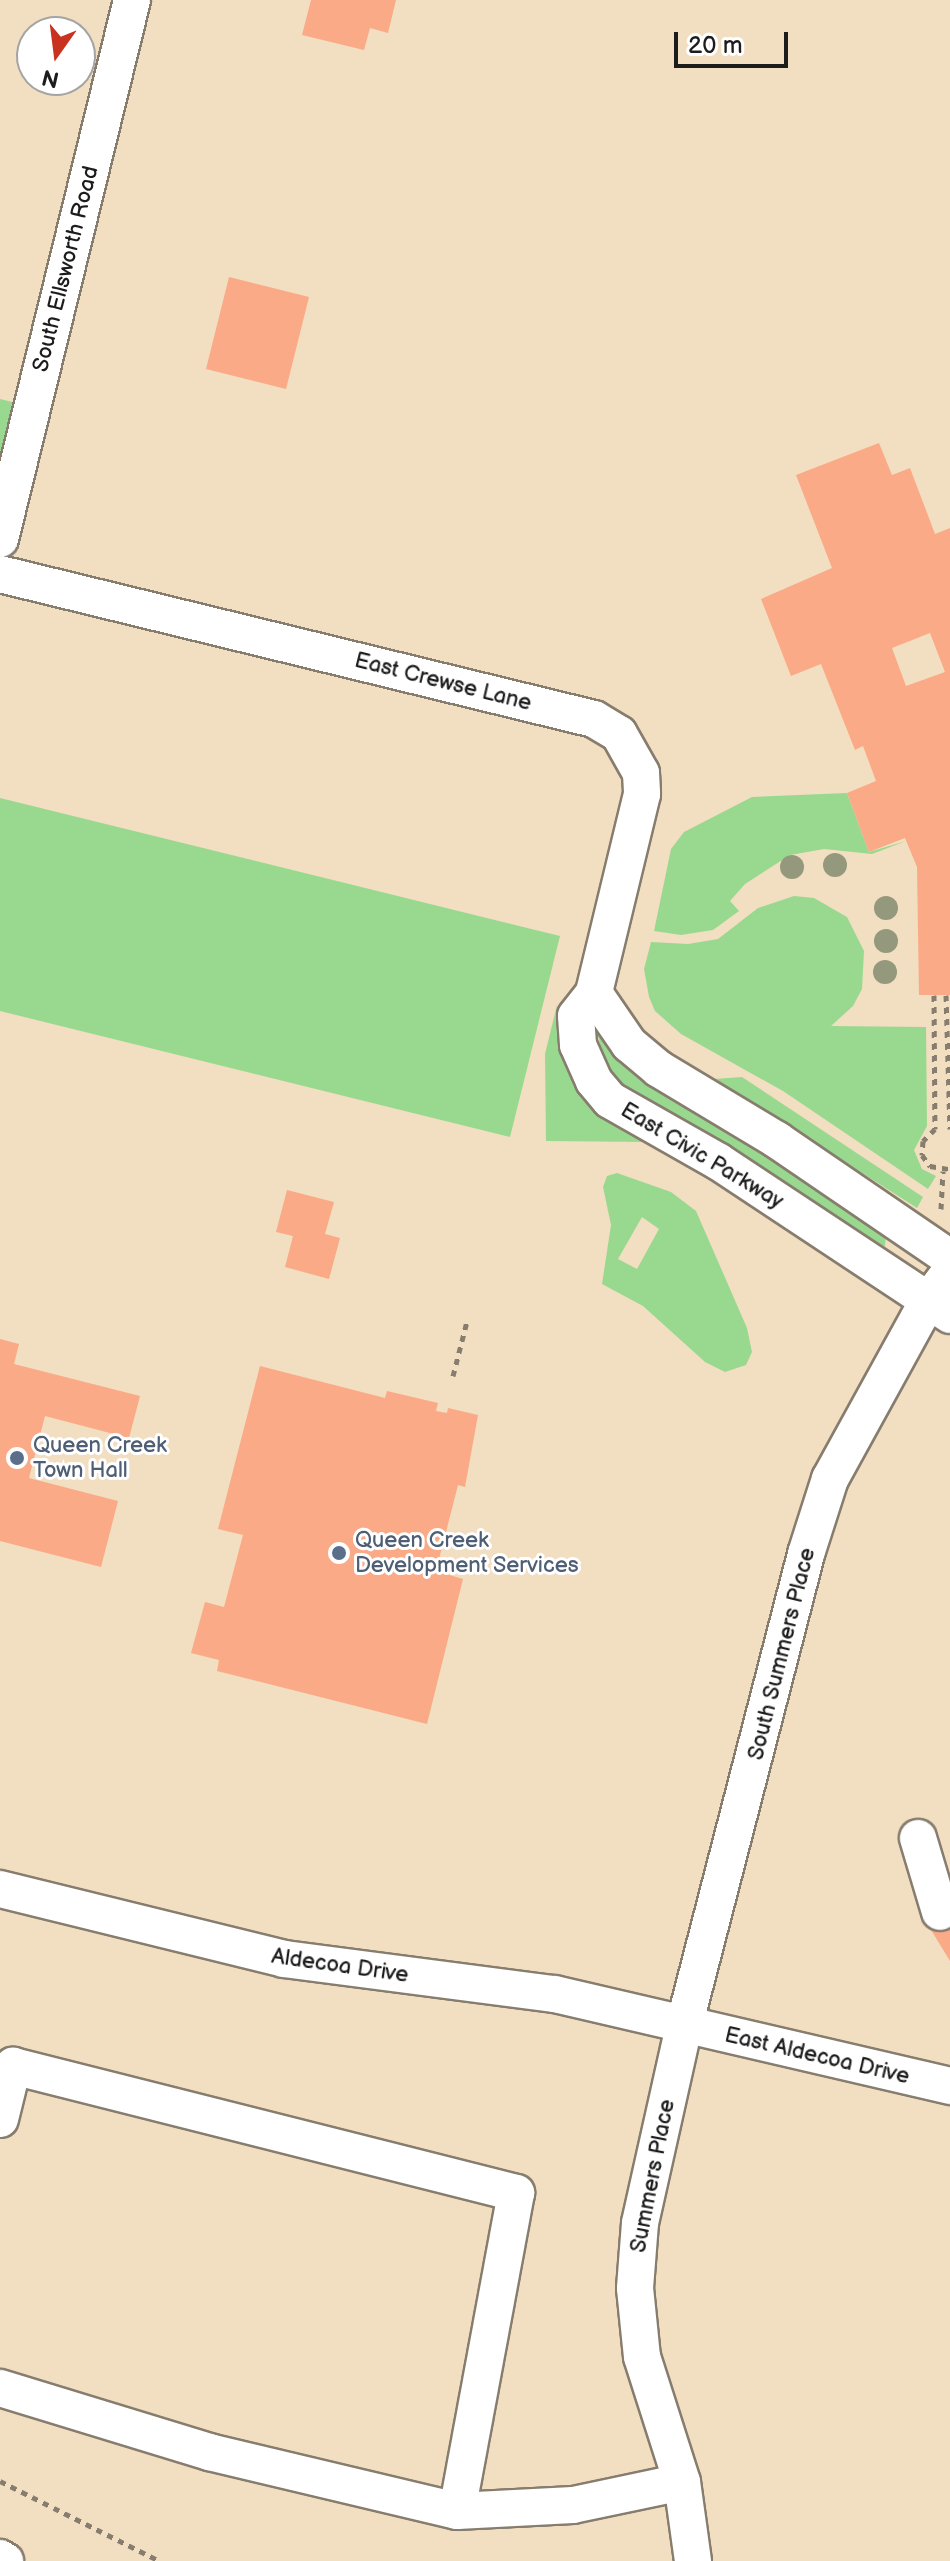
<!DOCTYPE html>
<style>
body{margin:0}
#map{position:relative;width:950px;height:2561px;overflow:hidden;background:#f2dec1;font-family:"Balsamiq Sans",sans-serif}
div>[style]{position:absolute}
.green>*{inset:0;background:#99d98f}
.building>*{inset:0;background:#faaa86}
.path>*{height:5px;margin-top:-2.5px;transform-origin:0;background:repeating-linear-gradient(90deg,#877d6e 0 6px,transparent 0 12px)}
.roads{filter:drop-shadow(2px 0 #877d6e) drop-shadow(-2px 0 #877d6e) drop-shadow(0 2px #877d6e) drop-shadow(0 -2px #877d6e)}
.minor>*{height:36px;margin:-18px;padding:0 18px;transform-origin:18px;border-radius:18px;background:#fff}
.trees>*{width:24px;height:24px;margin:-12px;border-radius:50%;background:#94987c}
.dots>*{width:22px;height:22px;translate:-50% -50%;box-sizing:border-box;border:4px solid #fff;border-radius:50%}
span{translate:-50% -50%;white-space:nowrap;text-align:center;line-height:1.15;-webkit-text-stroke:6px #fff;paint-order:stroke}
.street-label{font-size:22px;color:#1c1c1c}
.service-label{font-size:22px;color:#4e5e75}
.left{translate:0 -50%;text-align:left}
.north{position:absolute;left:16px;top:16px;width:80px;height:80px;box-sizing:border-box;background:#fff;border:2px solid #a4a4a4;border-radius:50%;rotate:194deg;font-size:22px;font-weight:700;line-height:32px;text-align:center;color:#1c1c1c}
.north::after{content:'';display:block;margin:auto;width:28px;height:36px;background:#c8321e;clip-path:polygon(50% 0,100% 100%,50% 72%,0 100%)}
.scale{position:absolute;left:674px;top:32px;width:114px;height:36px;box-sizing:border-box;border:4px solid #1c1c1c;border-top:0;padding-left:10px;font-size:24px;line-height:28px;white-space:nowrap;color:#1c1c1c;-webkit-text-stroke:6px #fff;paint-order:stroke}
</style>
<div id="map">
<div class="green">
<i style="clip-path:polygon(0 399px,33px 407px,0 540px)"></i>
<i style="clip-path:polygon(847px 793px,869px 852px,906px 841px,872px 854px,824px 849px,790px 855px,745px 884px,730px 901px,739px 911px,713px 930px,681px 935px,654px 931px,671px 849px,684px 832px,752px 797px)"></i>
<i style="clip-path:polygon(0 798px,560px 936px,510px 1137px,0 1011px)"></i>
<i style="clip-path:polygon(794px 896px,814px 898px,847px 917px,864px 951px,862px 989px,853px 1006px,831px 1026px,926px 1027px,927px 1126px,914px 1150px,922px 1169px,936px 1176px,928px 1189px,783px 1091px,681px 1034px,655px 1011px,649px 997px,644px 969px,651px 942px,688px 944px,718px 939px,758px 908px)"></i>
<i style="clip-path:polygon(557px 1005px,561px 1049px,580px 1092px,609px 1122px,646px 1142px,546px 1141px,545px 1054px)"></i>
<i style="clip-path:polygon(594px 1023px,633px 1073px,705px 1114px,886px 1233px,885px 1246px,876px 1245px,726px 1146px,636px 1097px,608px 1071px)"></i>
<i style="clip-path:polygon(742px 1077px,923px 1197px,917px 1208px,715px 1079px)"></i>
<i style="clip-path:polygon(evenodd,617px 1173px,671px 1192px,696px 1211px,747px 1328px,752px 1352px,746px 1365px,725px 1372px,705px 1362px,643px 1306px,602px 1284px,611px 1225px,603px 1187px,607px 1176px,617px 1173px,642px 1217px,659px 1229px,637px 1269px,618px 1259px,642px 1217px)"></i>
</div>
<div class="building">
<i style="clip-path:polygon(311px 0,396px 0,388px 33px,370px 28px,364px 50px,302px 35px)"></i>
<i style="clip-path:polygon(229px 277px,309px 297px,286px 389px,206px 369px)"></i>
<i style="clip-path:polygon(evenodd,879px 443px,892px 475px,910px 468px,935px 534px,950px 528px,950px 995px,919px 995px,917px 867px,905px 838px,869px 852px,847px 793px,876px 781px,863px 746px,855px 750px,821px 664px,791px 676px,761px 599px,832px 568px,796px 475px,879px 443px,930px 633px,945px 672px,906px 686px,892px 648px,930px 633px)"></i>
<i style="clip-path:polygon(287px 1190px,334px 1202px,325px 1234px,340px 1238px,329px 1279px,285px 1267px,293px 1236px,276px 1232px)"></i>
<i style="clip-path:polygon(0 1339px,19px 1344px,14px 1364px,140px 1396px,129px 1438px,45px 1416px,29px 1478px,118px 1501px,101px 1567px,0 1541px)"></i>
<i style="clip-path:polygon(260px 1366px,385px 1398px,387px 1391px,438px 1403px,436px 1411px,447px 1413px,448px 1408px,478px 1415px,465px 1487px,458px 1485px,436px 1571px,463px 1579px,427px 1724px,217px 1671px,219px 1660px,191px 1653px,205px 1602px,224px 1607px,243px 1535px,218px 1529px)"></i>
<i style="clip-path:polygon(950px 1907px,950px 1961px,925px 1920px)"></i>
</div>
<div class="path">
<i style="left:934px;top:995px;width:134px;rotate:89.6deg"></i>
<i style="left:935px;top:1129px;width:17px;rotate:135deg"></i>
<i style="left:923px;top:1141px;width:14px;rotate:94deg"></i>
<i style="left:922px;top:1155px;width:14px;rotate:54deg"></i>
<i style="left:930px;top:1166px;width:20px;rotate:9deg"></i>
<i style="left:946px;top:995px;width:134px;rotate:88.3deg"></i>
<i style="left:941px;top:1209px;width:38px;rotate:-87deg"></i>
<i style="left:453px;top:1376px;width:57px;rotate:-75.7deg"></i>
<i style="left:0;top:2481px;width:179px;rotate:26.6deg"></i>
</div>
<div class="roads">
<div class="minor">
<i style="left:0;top:539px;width:555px;rotate:-76.24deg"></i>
<i style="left:0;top:574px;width:611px;rotate:13.72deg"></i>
<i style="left:594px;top:719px;width:29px;rotate:31deg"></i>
<i style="left:619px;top:734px;width:45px;rotate:60.6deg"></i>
<i style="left:641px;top:773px;width:21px;rotate:87deg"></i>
<i style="left:642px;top:794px;width:205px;rotate:103.6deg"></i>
<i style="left:594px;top:993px;width:29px;rotate:128deg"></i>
<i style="left:576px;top:1016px;width:29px;rotate:86deg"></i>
<i style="left:578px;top:1045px;width:39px;rotate:66deg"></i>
<i style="left:594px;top:1081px;width:25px;rotate:50deg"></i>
<i style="left:610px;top:1100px;width:125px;rotate:29.6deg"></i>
<i style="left:719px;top:1162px;width:277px;rotate:33.5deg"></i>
<i style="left:594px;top:993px;width:62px;rotate:55.5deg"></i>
<i style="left:629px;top:1044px;width:39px;rotate:40deg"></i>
<i style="left:659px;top:1069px;width:138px;rotate:31deg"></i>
<i style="left:777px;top:1140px;width:209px;rotate:34.3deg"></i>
<i style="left:918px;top:1838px;width:77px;rotate:73.4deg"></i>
<i style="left:0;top:1889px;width:292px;rotate:13.8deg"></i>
<i style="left:284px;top:1959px;width:273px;rotate:7.4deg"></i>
<i style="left:555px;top:1994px;width:406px;rotate:13.1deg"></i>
<i style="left:0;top:2119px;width:55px;rotate:-76.2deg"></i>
<i style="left:13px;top:2066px;width:519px;rotate:14.17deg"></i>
<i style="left:516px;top:2193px;width:323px;rotate:100.5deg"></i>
<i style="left:0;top:2388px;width:219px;rotate:17deg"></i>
<i style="left:209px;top:2452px;width:255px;rotate:13.4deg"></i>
<i style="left:457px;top:2511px;width:116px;rotate:-3deg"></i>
<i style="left:573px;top:2505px;width:111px;rotate:-11.9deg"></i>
<i style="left:0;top:2558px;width:6px;rotate:31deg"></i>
<i style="left:693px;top:2561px;width:80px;rotate:-97.9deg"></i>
<i style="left:682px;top:2482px;width:131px;rotate:-107.7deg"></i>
<i style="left:642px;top:2357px;width:69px;rotate:-95.8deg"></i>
<i style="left:635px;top:2288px;width:65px;rotate:-85.6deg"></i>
<i style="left:640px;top:2223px;width:202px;rotate:-77.4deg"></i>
<i style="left:684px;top:2026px;width:488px;rotate:-75.5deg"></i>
<i style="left:806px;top:1554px;width:79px;rotate:-72.3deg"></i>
<i style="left:830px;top:1479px;width:203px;rotate:-61.2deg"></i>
<i style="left:928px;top:1301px;width:36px;rotate:-53deg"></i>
</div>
</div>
<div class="trees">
<i style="left:835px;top:865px"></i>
<i style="left:792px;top:867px"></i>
<i style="left:886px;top:908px"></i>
<i style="left:886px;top:941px"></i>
<i style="left:885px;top:972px"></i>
</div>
<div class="dots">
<i style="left:17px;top:1458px;background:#5c6f8a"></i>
<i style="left:339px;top:1553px;background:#5c6f8a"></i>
</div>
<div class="street-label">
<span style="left:66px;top:269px;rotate:-76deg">South Ellsworth Road</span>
<span style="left:443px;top:682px;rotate:14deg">East Crewse Lane</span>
<span style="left:702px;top:1156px;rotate:31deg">East Civic Parkway</span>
<span style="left:782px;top:1654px;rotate:-76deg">South Summers Place</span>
<span style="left:340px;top:1966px;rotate:8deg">Aldecoa Drive</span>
<span style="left:817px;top:2056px;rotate:13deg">East Aldecoa Drive</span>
<span style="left:653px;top:2176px;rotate:-79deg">Summers Place</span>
</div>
<div class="service-label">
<span class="left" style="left:33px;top:1458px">Queen Creek<br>Town Hall</span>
<span class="left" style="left:355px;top:1553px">Queen Creek<br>Development Services</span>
</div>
<div class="north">N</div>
<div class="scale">20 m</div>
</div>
